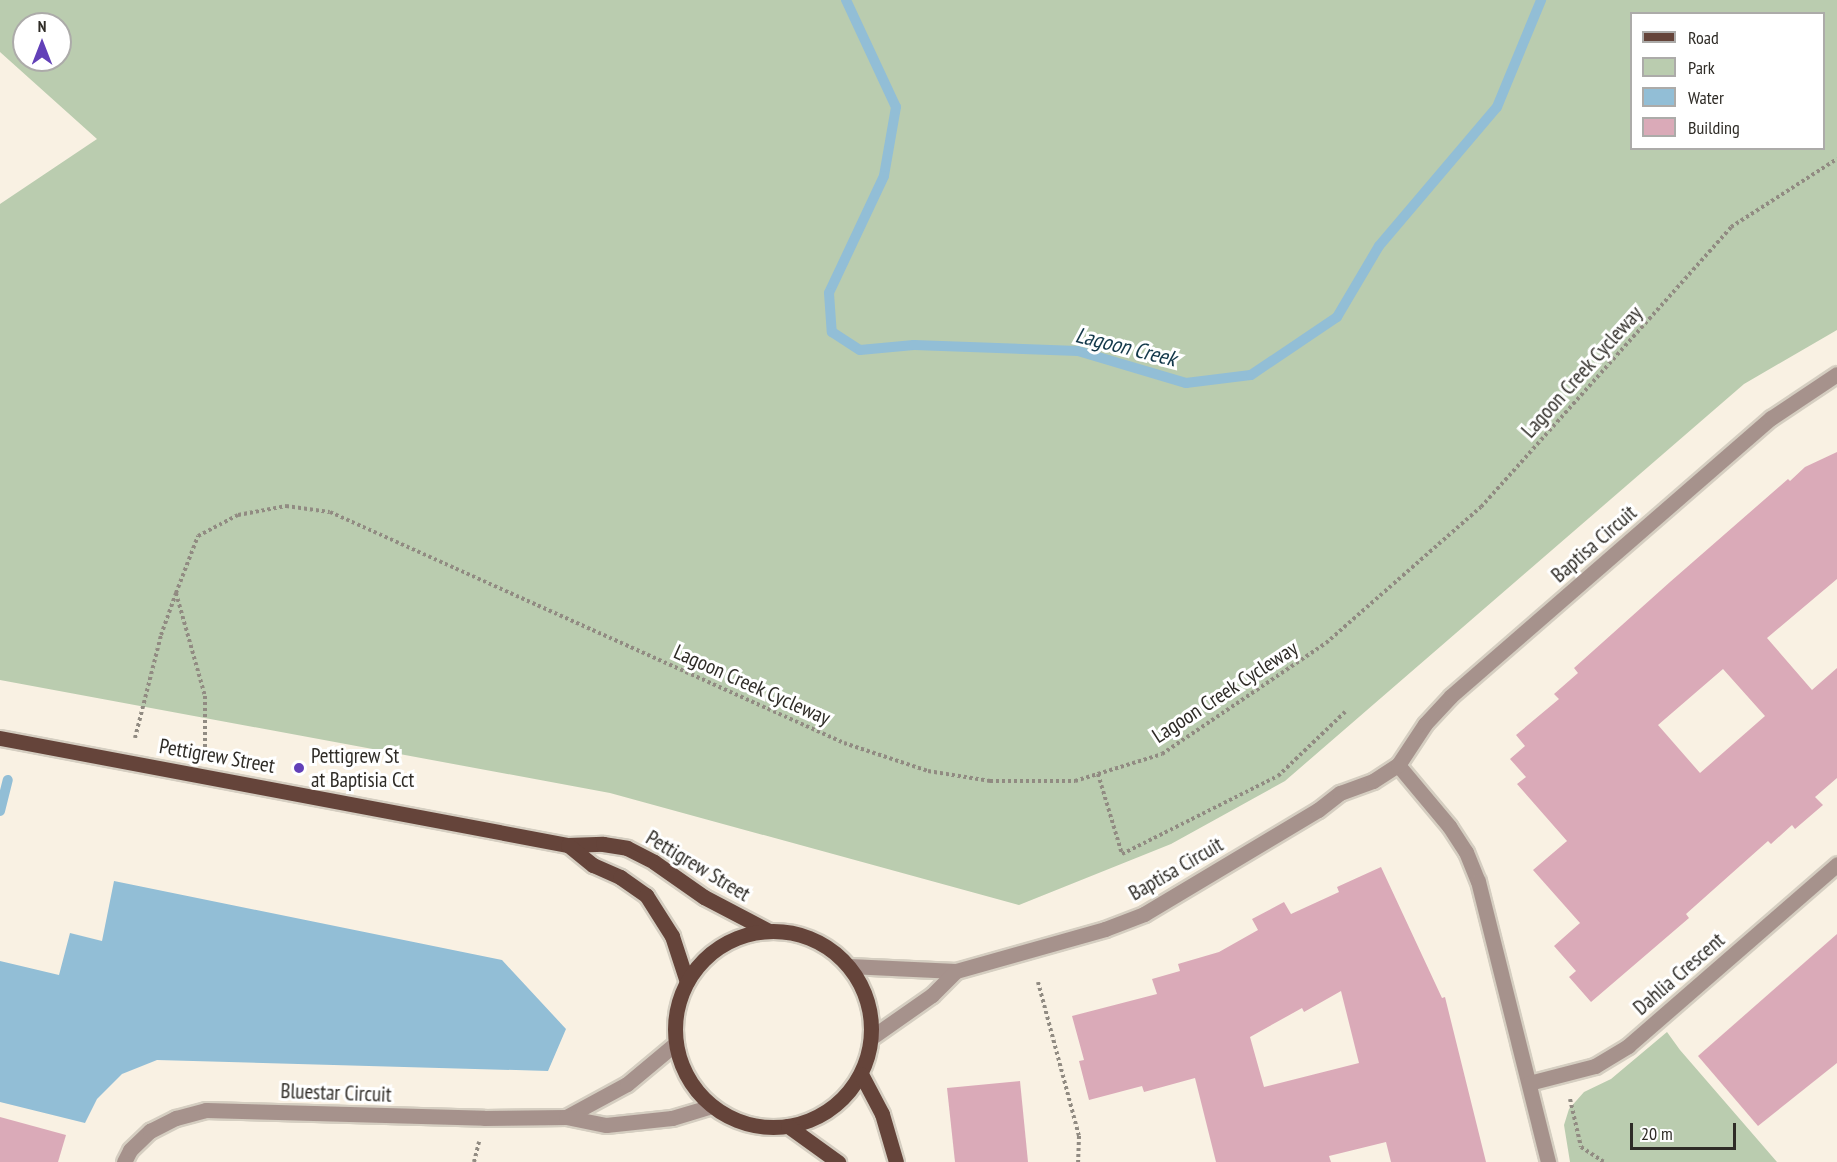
<!DOCTYPE html>
<style>
body{margin:0}
#map{position:relative;width:1837px;height:1162px;overflow:hidden;background:#f9f1e3;font-family:"PT Sans Narrow",sans-serif}
div>[style]{position:absolute}
.green>*{inset:0;background:#baccaf}
.water>*{inset:0;background:#92bed6}
.stream>*{height:10px;margin:-5px;padding:0 5px;transform-origin:5px;border-radius:5px;background:#92bed6}
.building>*{inset:0;background:#daaab8}
.path>*{height:4px;margin-top:-2px;transform-origin:0;background:repeating-linear-gradient(90deg,#918b82 0 3px,transparent 0 6px)}
.roads{filter:drop-shadow(2px 0 #d5cec1) drop-shadow(-2px 0 #d5cec1) drop-shadow(0 2px #d5cec1) drop-shadow(0 -2px #d5cec1)}
.minor>*{height:15px;margin:-7.5px;padding:0 7.5px;transform-origin:7.5px;border-radius:7.5px;background:#a6928c}
.major>*{height:15px;margin:-7.5px;padding:0 7.5px;transform-origin:7.5px;border-radius:7.5px;background:#65443a}
.major>.ring{margin:-7.5px;padding:0;box-sizing:content-box;background:none;border:15px solid #65443a;border-radius:50%}
.dots>*{width:16px;height:16px;translate:-50% -50%;box-sizing:border-box;border:3px solid #fff;border-radius:50%}
span{translate:-50% -50%;white-space:nowrap;text-align:center;line-height:1.15;-webkit-text-stroke:6px #fff;paint-order:stroke}
.street-label{font-size:21px;color:#2f2c27}
.poi-label{font-size:21px;color:#2f2c27}
.left{translate:0 -50%;text-align:left}
.water-label{font-size:22px;color:#13384a;font-style:italic}
.legend{position:absolute;left:1630px;top:12px;width:195px;height:138px;box-sizing:border-box;background:#fff;border:2px solid #acaba9;margin:0;padding:8px 10px;list-style:none;font-size:18px;color:#2f2c27}
.legend li{display:flex;align-items:center;gap:12px;height:30px}
.legend b{width:30px;border:2px solid #acaba9}
.north{position:absolute;left:12px;top:12px;width:60px;height:60px;box-sizing:border-box;background:#fff;border:2px solid #acaba9;border-radius:50%;rotate:0deg;font-size:16px;font-weight:700;line-height:24px;text-align:center;color:#2f2c27}
.north::after{content:'';display:block;margin:auto;width:21px;height:27px;background:#6240b8;clip-path:polygon(50% 0,100% 100%,50% 72%,0 100%)}
.scale{position:absolute;left:1630px;top:1123px;width:106px;height:27px;box-sizing:border-box;border:3px solid #2f2c27;border-top:0;padding-left:8px;font-size:18px;line-height:21px;white-space:nowrap;color:#2f2c27;-webkit-text-stroke:4px #fff;paint-order:stroke}
</style>
<div id="map">
<div class="green">
<i style="clip-path:polygon(evenodd,0 0,1837px 0,1837px 330px,1744px 384px,1285px 781px,1171px 844px,1019px 905px,610px 793px,0 680px,0 204px,97px 139px,0 52px,0 0,1632px 14px,1824px 14px,1824px 148px,1632px 148px,1632px 14px,0 0,24px 24px,60px 24px,60px 60px,24px 60px,24px 24px)"></i>
<i style="clip-path:polygon(1667px 1032px,1680px 1050px,1777px 1162px,1570px 1162px,1564px 1125px,1569px 1109px,1584px 1092px,1611px 1079px)"></i>
</div>
<div class="water">
<i style="clip-path:polygon(114px 881px,502px 960px,566px 1029px,548px 1071px,157px 1060px,122px 1074px,97px 1099px,85px 1123px,0 1102px,0 961px,59px 975px,70px 933px,102px 941px)"></i>
</div>
<div class="stream">
<i style="left:846px;top:0;width:118px;rotate:65deg"></i>
<i style="left:896px;top:107px;width:70px;rotate:99.9deg"></i>
<i style="left:884px;top:176px;width:129px;rotate:115.2deg"></i>
<i style="left:829px;top:293px;width:39px;rotate:86deg"></i>
<i style="left:832px;top:332px;width:33px;rotate:33deg"></i>
<i style="left:860px;top:350px;width:54px;rotate:-5.3deg"></i>
<i style="left:914px;top:345px;width:164px;rotate:2.1deg"></i>
<i style="left:1078px;top:351px;width:113px;rotate:16.5deg"></i>
<i style="left:1186px;top:383px;width:65px;rotate:-7deg"></i>
<i style="left:1251px;top:375px;width:104px;rotate:-34deg"></i>
<i style="left:1337px;top:317px;width:82px;rotate:-59.4deg"></i>
<i style="left:1379px;top:246px;width:182px;rotate:-49.7deg"></i>
<i style="left:1497px;top:107px;width:116px;rotate:-67.6deg"></i>
<i style="left:0;top:811px;width:32px;rotate:-76deg"></i>
</div>
<div class="building">
<i style="clip-path:polygon(evenodd,1837px 452px,1837px 579px,1767px 638px,1812px 690px,1837px 668px,1837px 778px,1815px 797px,1823px 805px,1795px 829px,1792px 825px,1771px 844px,1768px 841px,1686px 914px,1689px 918px,1591px 1002px,1569px 977px,1576px 971px,1554px 946px,1580px 923px,1533px 870px,1567px 841px,1517px 784px,1526px 777px,1510px 759px,1525px 746px,1516px 735px,1559px 699px,1554px 694px,1578px 673px,1574px 668px,1670px 582px,1788px 479px,1790px 481px,1805px 467px,1837px 452px,1723px 669px,1765px 716px,1700px 773px,1658px 725px,1723px 669px)"></i>
<i style="clip-path:polygon(evenodd,1381px 867px,1442px 998px,1445px 997px,1486px 1162px,1391px 1162px,1386px 1142px,1329px 1156px,1331px 1162px,1216px 1162px,1195px 1078px,1144px 1092px,1142px 1086px,1089px 1100px,1079px 1061px,1084px 1060px,1072px 1016px,1157px 994px,1152px 979px,1180px 971px,1178px 964px,1219px 952px,1258px 930px,1252px 919px,1284px 902px,1291px 914px,1339px 892px,1337px 887px,1381px 867px,1341px 991px,1359px 1063px,1264px 1087px,1250px 1037px,1302px 1008px,1304px 1012px,1341px 991px)"></i>
<i style="clip-path:polygon(1837px 934px,1837px 1063px,1758px 1126px,1698px 1056px)"></i>
<i style="clip-path:polygon(1020px 1081px,1028px 1162px,955px 1162px,947px 1088px)"></i>
<i style="clip-path:polygon(0 1117px,66px 1135px,58px 1162px,0 1162px)"></i>
</div>
<div class="path">
<i style="left:176px;top:593px;width:61px;rotate:-68.9deg"></i>
<i style="left:198px;top:536px;width:45px;rotate:-27.7deg"></i>
<i style="left:238px;top:515px;width:49px;rotate:-10.6deg"></i>
<i style="left:286px;top:506px;width:44px;rotate:7.8deg"></i>
<i style="left:330px;top:512px;width:564px;rotate:24.2deg"></i>
<i style="left:844px;top:743px;width:89px;rotate:18.4deg"></i>
<i style="left:928px;top:771px;width:63px;rotate:9.2deg"></i>
<i style="left:990px;top:781px;width:85px"></i>
<i style="left:1075px;top:781px;width:91px;rotate:-17.2deg"></i>
<i style="left:1162px;top:754px;width:198px;rotate:-34.1deg"></i>
<i style="left:1326px;top:643px;width:206px;rotate:-41.3deg"></i>
<i style="left:1481px;top:507px;width:375px;rotate:-48.2deg"></i>
<i style="left:1731px;top:227px;width:126px;rotate:-32.7deg"></i>
<i style="left:135px;top:738px;width:106px;rotate:-75.8deg"></i>
<i style="left:161px;top:635px;width:45px;rotate:-70.3deg"></i>
<i style="left:176px;top:593px;width:107px;rotate:74.3deg"></i>
<i style="left:205px;top:696px;width:56px;rotate:90deg"></i>
<i style="left:1098px;top:774px;width:84px;rotate:73.3deg"></i>
<i style="left:1122px;top:854px;width:174px;rotate:-26.6deg"></i>
<i style="left:1278px;top:776px;width:93px;rotate:-43.7deg"></i>
<i style="left:1038px;top:982px;width:159px;rotate:75.1deg"></i>
<i style="left:1079px;top:1136px;width:26px;rotate:92deg"></i>
<i style="left:1570px;top:1099px;width:49px;rotate:77.1deg"></i>
<i style="left:1581px;top:1147px;width:27px;rotate:33deg"></i>
<i style="left:474px;top:1162px;width:21px;rotate:-76deg"></i>
</div>
<div class="roads">
<div class="minor">
<i style="left:1398px;top:765px;width:80px;rotate:50.1deg"></i>
<i style="left:1449px;top:826px;width:31px;rotate:57deg"></i>
<i style="left:1466px;top:852px;width:31px;rotate:68deg"></i>
<i style="left:1478px;top:881px;width:290px;rotate:76deg"></i>
<i style="left:849px;top:966px;width:107px;rotate:2.7deg"></i>
<i style="left:956px;top:971px;width:155px;rotate:-15.7deg"></i>
<i style="left:1105px;top:929px;width:42px;rotate:-21deg"></i>
<i style="left:1144px;top:914px;width:203px;rotate:-30.9deg"></i>
<i style="left:1318px;top:810px;width:28px;rotate:-38deg"></i>
<i style="left:1340px;top:793px;width:35px;rotate:-20deg"></i>
<i style="left:1373px;top:781px;width:30px;rotate:-33deg"></i>
<i style="left:1398px;top:765px;width:49px;rotate:-56.6deg"></i>
<i style="left:1425px;top:724px;width:38px;rotate:-47deg"></i>
<i style="left:1451px;top:696px;width:424px;rotate:-41deg"></i>
<i style="left:1771px;top:418px;width:79px;rotate:-33.7deg"></i>
<i style="left:872px;top:1037px;width:73px;rotate:-35deg"></i>
<i style="left:932px;top:995px;width:34px;rotate:-45deg"></i>
<i style="left:1529px;top:1083px;width:68px;rotate:-14.4deg"></i>
<i style="left:1595px;top:1066px;width:39px;rotate:-31deg"></i>
<i style="left:1628px;top:1046px;width:277px;rotate:-41deg"></i>
<i style="left:566px;top:1117px;width:69px;rotate:-28.4deg"></i>
<i style="left:627px;top:1084px;width:64px;rotate:-39.9deg"></i>
<i style="left:124px;top:1162px;width:13px;rotate:-63deg"></i>
<i style="left:130px;top:1150px;width:28px;rotate:-44deg"></i>
<i style="left:150px;top:1131px;width:29px;rotate:-27deg"></i>
<i style="left:176px;top:1118px;width:31px;rotate:-15deg"></i>
<i style="left:206px;top:1110px;width:278px;rotate:1.6deg"></i>
<i style="left:484px;top:1118px;width:82px;rotate:-0.7deg"></i>
<i style="left:566px;top:1117px;width:41px;rotate:11.3deg"></i>
<i style="left:606px;top:1125px;width:66px;rotate:-6.1deg"></i>
<i style="left:672px;top:1118px;width:42px;rotate:-16.7deg"></i>
</div>
<div class="major">
<i style="left:0;top:738px;width:578px;rotate:10.67deg"></i>
<i style="left:568px;top:845px;width:35px;rotate:-2deg"></i>
<i style="left:603px;top:844px;width:24px;rotate:9deg"></i>
<i style="left:627px;top:848px;width:30px;rotate:27deg"></i>
<i style="left:654px;top:862px;width:61px;rotate:35deg"></i>
<i style="left:704px;top:897px;width:73px;rotate:27.6deg"></i>
<i style="left:568px;top:845px;width:32px;rotate:39deg"></i>
<i style="left:593px;top:865px;width:30px;rotate:24deg"></i>
<i style="left:620px;top:877px;width:32px;rotate:35deg"></i>
<i style="left:646px;top:895px;width:49px;rotate:57.6deg"></i>
<i style="left:672px;top:936px;width:48px;rotate:71.9deg"></i>
<i class="ring" style="left:675px;top:931px;width:181px;height:181px"></i>
<i style="left:861px;top:1074px;width:45px;rotate:62.3deg"></i>
<i style="left:882px;top:1114px;width:50px;rotate:73.7deg"></i>
<i style="left:788px;top:1126px;width:62px;rotate:35.8deg"></i>
</div>
</div>
<div class="dots">
<i style="left:299px;top:768px;background:#6240b8"></i>
</div>
<div class="street-label">
<span style="left:1582px;top:372px;rotate:-48deg">Lagoon Creek Cycleway</span>
<span style="left:1594px;top:544px;rotate:-41deg">Baptisa Circuit</span>
<span style="left:752px;top:685px;rotate:24deg">Lagoon Creek Cycleway</span>
<span style="left:1225px;top:692px;rotate:-33deg">Lagoon Creek Cycleway</span>
<span style="left:217px;top:756px;rotate:10deg">Pettigrew Street</span>
<span style="left:698px;top:866px;rotate:31deg">Pettigrew Street</span>
<span style="left:1176px;top:869px;rotate:-30deg">Baptisa Circuit</span>
<span style="left:1679px;top:974px;rotate:-41deg">Dahlia Crescent</span>
<span style="left:336px;top:1093px;rotate:2deg">Bluestar Circuit</span>
</div>
<div class="poi-label">
<span class="left" style="left:311px;top:768px">Pettigrew St<br>at Baptisia Cct</span>
</div>
<div class="water-label">
<span style="left:1126px;top:347px;rotate:14deg">Lagoon Creek</span>
</div>
<ul class="legend">
<li><b style="height:8px;background:#65443a"></b>Road</li>
<li><b style="height:16px;background:#baccaf"></b>Park</li>
<li><b style="height:16px;background:#92bed6"></b>Water</li>
<li><b style="height:16px;background:#daaab8"></b>Building</li>
</ul>
<div class="north">N</div>
<div class="scale">20 m</div>
</div>
